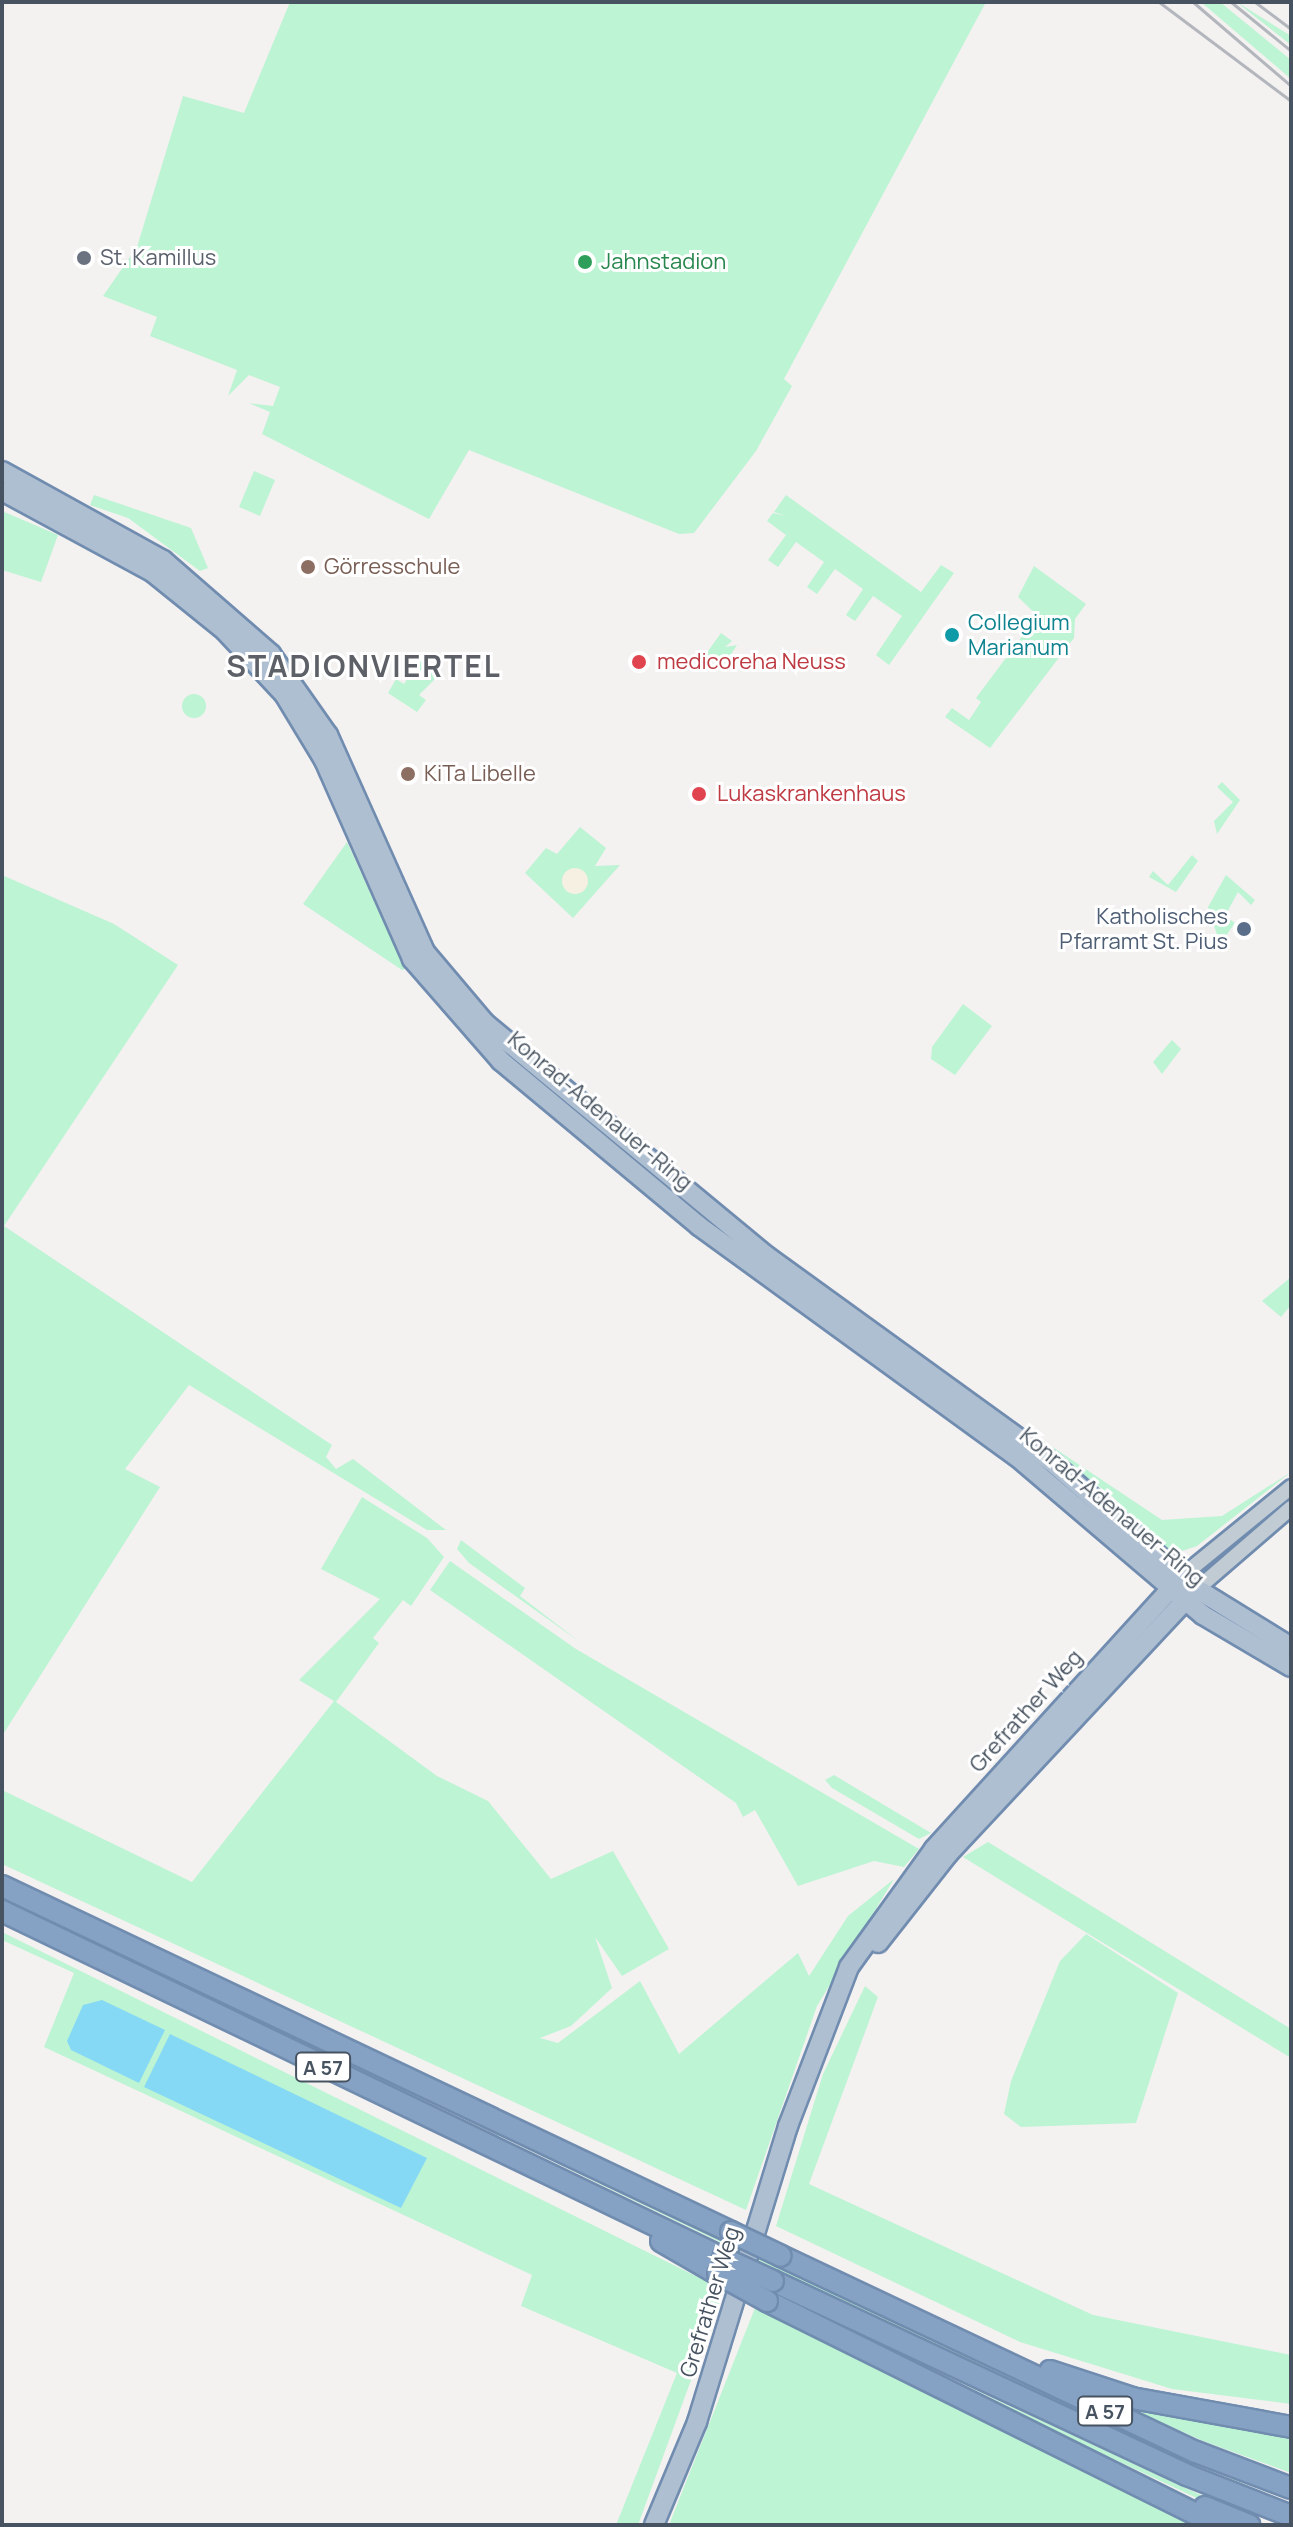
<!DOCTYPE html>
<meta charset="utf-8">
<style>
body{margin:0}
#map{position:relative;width:1293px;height:2527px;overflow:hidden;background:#f4f1f1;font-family:Manrope,sans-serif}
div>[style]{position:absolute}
.green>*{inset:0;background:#bdf4d4}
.round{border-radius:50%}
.sand>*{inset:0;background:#f5f0e1}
.water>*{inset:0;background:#86d9f4}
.roads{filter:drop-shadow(2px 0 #708caf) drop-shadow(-2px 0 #708caf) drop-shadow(0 2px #708caf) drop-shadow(0 -2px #708caf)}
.minor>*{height:14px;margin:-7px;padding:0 7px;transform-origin:7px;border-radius:7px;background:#c1cbd4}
.major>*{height:18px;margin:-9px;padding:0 9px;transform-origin:9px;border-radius:9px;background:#afbfd2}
.highway>*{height:20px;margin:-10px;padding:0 10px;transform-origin:10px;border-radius:10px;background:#85a1c3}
.rail>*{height:3px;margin:-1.5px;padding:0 1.5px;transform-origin:1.5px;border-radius:1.5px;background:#b3b6bc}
.bridges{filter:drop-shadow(2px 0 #708caf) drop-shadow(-2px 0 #708caf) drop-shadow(0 2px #708caf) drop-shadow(0 -2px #708caf)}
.highway-bridge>*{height:20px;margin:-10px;padding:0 10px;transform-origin:10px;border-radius:10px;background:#85a1c3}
.dots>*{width:22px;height:22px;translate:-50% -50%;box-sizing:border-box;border:4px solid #fff;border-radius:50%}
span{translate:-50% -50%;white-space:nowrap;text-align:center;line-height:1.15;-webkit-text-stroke:6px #fff;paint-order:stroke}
.shield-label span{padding:2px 6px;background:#fff;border:2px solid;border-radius:6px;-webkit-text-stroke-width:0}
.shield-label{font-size:20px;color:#475360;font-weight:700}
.worship-label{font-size:22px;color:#5b616d}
.left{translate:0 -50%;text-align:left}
.leisure-label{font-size:22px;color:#27864d}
.education-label{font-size:22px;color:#785e54}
.culture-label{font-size:22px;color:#0d838f}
.health-label{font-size:22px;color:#be3a42}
.service-label{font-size:22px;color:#4e5e75}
.right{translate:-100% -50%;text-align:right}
.street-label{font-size:22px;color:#475360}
.district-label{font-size:30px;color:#5d6167;font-weight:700;letter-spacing:2px}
.frame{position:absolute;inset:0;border:4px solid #475360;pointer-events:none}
</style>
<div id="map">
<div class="green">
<i style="clip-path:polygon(290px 2px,986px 2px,784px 379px,792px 386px,756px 451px,694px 533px,679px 534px,469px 450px,429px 519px,262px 434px,270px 412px,249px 403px,273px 406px,280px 387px,249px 375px,228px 396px,237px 370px,150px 336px,157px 317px,103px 296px,137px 247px,183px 96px,244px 113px)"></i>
<i style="clip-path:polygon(1201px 2px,1220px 2px,1291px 60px,1291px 79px)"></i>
<i style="clip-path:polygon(1237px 2px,1291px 36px,1291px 45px,1249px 12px)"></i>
<i style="clip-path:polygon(254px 471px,275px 480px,260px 516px,239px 507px)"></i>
<i style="clip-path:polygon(94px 495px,191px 528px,208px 568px,200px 571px,128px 518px,90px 505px)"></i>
<i style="clip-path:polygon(786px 495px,921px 592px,941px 565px,954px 573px,889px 665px,876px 655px,902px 616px,873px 596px,855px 621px,846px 615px,863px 589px,835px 569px,817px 594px,807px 587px,824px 562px,796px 542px,778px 567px,768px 560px,786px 535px,767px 521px,773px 513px,786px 516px,774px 512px)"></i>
<i style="clip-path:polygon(2px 511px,58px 535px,41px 582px,2px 570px)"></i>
<i style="clip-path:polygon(1034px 566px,1086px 604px,1075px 619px,1074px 638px,990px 748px,945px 717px,952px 708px,969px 720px,981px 702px,976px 698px,1026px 631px,1043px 621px,1018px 597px)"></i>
<i style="clip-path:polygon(721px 633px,732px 641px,725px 647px,737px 645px,730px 656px,700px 662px)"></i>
<i style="clip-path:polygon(422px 656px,441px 673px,419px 695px,426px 700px,417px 712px,388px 693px,396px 679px,404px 684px)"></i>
<i class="round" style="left:182px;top:694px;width:24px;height:24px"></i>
<i style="clip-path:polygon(1222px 782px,1240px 800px,1217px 834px,1214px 821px,1233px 802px,1217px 787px)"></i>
<i style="clip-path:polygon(580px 827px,606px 848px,595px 866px,620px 865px,573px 918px,525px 873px,546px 848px,557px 854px)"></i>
<i style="clip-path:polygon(347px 842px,405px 969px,402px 970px,303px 904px)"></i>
<i style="clip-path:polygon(1192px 855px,1198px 861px,1176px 892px,1149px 877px,1153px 871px,1168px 885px)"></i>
<i style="clip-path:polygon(2px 875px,114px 924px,178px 965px,4px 1226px,332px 1445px,326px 1457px,336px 1469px,353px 1459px,446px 1530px,427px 1530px,189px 1385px,125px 1469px,160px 1487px,2px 1736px)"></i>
<i style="clip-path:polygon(1226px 875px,1255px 900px,1251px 905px,1238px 892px,1225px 916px,1235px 923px,1220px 944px,1208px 907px)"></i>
<i style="clip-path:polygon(963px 1004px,992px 1026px,955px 1075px,931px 1059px,932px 1047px)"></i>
<i style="clip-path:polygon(1172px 1040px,1181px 1049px,1162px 1074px,1153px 1062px)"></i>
<i style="clip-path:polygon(1291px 1277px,1291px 1305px,1281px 1317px,1262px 1301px)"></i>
<i style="clip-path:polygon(948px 1377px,1162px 1520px,1222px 1516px,1291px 1472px,1197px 1546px,1167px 1556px,1112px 1496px)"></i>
<i style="clip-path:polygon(362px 1497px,427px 1538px,444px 1557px,411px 1606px,403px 1600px,373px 1638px,379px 1643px,336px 1702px,437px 1776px,488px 1801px,551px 1879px,613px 1851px,669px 1949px,622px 1976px,595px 1937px,612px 1988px,571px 2026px,540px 2038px,558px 2043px,640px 1981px,679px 2054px,798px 1953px,809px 1976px,848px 1916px,894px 1879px,817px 2006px,746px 2210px,2px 1864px,2px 1790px,192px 1882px,334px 1701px,299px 1680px,380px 1599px,321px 1569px)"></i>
<i style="clip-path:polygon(461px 1540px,525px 1588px,520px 1596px,580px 1642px,469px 1563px,457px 1549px)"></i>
<i style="clip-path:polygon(450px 1561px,576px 1649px,919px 1849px,904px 1867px,874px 1861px,798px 1886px,755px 1810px,743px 1817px,736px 1803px,430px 1590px)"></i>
<i style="clip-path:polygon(834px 1775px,931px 1833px,919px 1839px,832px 1788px,825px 1780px)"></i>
<i style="clip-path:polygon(988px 1842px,1291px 2029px,1291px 2058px,963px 1857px)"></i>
<i style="clip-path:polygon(2px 1896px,1022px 2384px,1291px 2505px,1019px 2386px)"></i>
<i style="clip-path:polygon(2px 1932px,724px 2290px,638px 2525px,616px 2525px,677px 2373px,521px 2306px,532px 2275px,44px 2047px,74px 1973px,2px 1940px)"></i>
<i style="clip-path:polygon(1086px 1934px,1178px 1993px,1136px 2123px,1021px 2127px,1004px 2114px,1011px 2081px,1060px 1961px)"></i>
<i style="clip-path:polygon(865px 1986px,878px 1997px,809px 2184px,1093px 2315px,1291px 2355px,1291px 2404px,1172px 2389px,1020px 2342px,776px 2226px,823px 2074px)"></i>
<i style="clip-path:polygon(780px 2299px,1220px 2504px,1218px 2508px,885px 2352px)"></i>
<i style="clip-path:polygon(755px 2308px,1157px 2499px,1199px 2525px,669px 2525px)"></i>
<i style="clip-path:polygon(1107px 2398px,1291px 2434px,1291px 2473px,1203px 2441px)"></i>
</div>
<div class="sand">
<i class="round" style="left:562px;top:868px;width:26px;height:26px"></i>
</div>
<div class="water">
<i style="clip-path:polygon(102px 2000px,165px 2030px,139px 2083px,71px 2050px,67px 2041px,83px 2005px)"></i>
<i style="clip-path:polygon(170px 2034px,427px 2158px,401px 2208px,144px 2087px)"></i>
</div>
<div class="roads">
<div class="minor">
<i style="left:1182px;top:1576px;width:141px;rotate:-39.2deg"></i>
<i style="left:1197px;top:1589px;width:124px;rotate:-40.8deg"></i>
</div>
<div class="major">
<i style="left:2px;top:471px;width:184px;rotate:28.9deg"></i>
<i style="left:163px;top:560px;width:143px;rotate:41deg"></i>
<i style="left:271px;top:654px;width:99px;rotate:54.9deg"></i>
<i style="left:328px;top:735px;width:238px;rotate:65.9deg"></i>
<i style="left:425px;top:952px;width:93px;rotate:49.8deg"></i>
<i style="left:485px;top:1023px;width:366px;rotate:39.6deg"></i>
<i style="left:767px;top:1256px;width:354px;rotate:35.9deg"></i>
<i style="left:1054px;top:1464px;width:190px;rotate:41.2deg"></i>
<i style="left:1197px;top:1589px;width:110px;rotate:31.7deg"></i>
<i style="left:2px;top:491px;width:170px;rotate:28.4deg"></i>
<i style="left:152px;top:572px;width:94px;rotate:38.9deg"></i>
<i style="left:225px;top:631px;width:86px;rotate:46.9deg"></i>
<i style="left:284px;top:694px;width:77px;rotate:58.8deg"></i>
<i style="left:324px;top:760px;width:218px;rotate:66.1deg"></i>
<i style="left:412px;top:959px;width:135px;rotate:48.9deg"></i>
<i style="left:501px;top:1061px;width:258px;rotate:39.8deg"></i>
<i style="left:699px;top:1226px;width:392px;rotate:36deg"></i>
<i style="left:1016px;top:1456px;width:245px;rotate:40.4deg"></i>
<i style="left:1203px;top:1615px;width:102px;rotate:30.6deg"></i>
<i style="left:878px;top:1943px;width:113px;rotate:-51.8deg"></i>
<i style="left:948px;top:1854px;width:357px;rotate:-46.9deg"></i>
<i style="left:654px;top:2525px;width:112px;rotate:-67.3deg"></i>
<i style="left:697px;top:2422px;width:310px;rotate:-72.9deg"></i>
<i style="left:788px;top:2126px;width:170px;rotate:-69deg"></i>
<i style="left:849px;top:1967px;width:145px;rotate:-54.2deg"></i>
<i style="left:934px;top:1849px;width:362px;rotate:-47.7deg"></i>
</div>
<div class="highway">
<i style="left:2px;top:1886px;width:807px;rotate:25.39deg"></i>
<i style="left:2px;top:1911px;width:800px;rotate:25.7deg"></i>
<i style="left:661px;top:2241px;width:66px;rotate:30.1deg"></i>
<i style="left:781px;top:2256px;width:459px;rotate:25.3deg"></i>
<i style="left:1196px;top:2452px;width:102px;rotate:20.8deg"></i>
<i style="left:773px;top:2281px;width:457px;rotate:25.1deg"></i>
<i style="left:1187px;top:2475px;width:112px;rotate:21.5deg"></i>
<i style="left:767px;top:2301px;width:504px;rotate:26.41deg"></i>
<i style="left:1050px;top:2371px;width:86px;rotate:18.2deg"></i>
<i style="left:1132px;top:2398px;width:162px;rotate:10.3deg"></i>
<i style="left:1205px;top:2507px;width:48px;rotate:22.2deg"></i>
</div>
</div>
<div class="rail">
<i style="left:1159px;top:2px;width:165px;rotate:36.9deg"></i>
<i style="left:1193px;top:2px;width:129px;rotate:40.6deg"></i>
<i style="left:1231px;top:2px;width:77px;rotate:39.2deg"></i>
<i style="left:1255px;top:2px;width:45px;rotate:36.9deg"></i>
</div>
<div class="bridges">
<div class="highway-bridge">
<i style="left:731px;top:2232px;width:55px;rotate:25.6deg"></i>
<i style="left:723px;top:2258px;width:55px;rotate:24.7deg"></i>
<i style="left:718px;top:2274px;width:56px;rotate:28.9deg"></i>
</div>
</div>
<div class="dots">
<i style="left:84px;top:258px;background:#6b7280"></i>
<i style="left:585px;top:262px;background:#2e9e5b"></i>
<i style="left:308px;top:567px;background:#8d6e63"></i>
<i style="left:952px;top:635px;background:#0f9aa8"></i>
<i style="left:639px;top:662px;background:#e0444e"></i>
<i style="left:408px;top:774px;background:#8d6e63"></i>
<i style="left:699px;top:794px;background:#e0444e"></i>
<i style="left:1244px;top:929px;background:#5c6f8a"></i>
</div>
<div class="shield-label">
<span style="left:323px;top:2067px">A 57</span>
<span style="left:1105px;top:2411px">A 57</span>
</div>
<div class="worship-label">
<span class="left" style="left:100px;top:258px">St. Kamillus</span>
</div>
<div class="leisure-label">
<span class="left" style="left:601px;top:262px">Jahnstadion</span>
</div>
<div class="education-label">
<span class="left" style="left:324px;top:567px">Görresschule</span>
<span class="left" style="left:424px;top:774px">KiTa Libelle</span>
</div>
<div class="culture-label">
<span class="left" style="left:968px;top:635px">Collegium<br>Marianum</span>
</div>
<div class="health-label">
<span class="left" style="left:657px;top:662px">medicoreha Neuss</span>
<span class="left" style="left:717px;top:794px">Lukaskrankenhaus</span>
</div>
<div class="service-label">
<span class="right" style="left:1228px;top:929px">Katholisches<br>Pfarramt St. Pius</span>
</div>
<div class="street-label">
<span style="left:600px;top:1111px;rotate:40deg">Konrad-Adenauer-Ring</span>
<span style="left:1112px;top:1507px;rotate:40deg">Konrad-Adenauer-Ring</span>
<span style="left:1026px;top:1711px;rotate:-48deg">Grefrather Weg</span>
<span style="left:710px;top:2302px;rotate:-73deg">Grefrather Weg</span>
</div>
<div class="district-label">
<span style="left:364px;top:666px">STADIONVIERTEL</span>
</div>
<div class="frame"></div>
</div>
